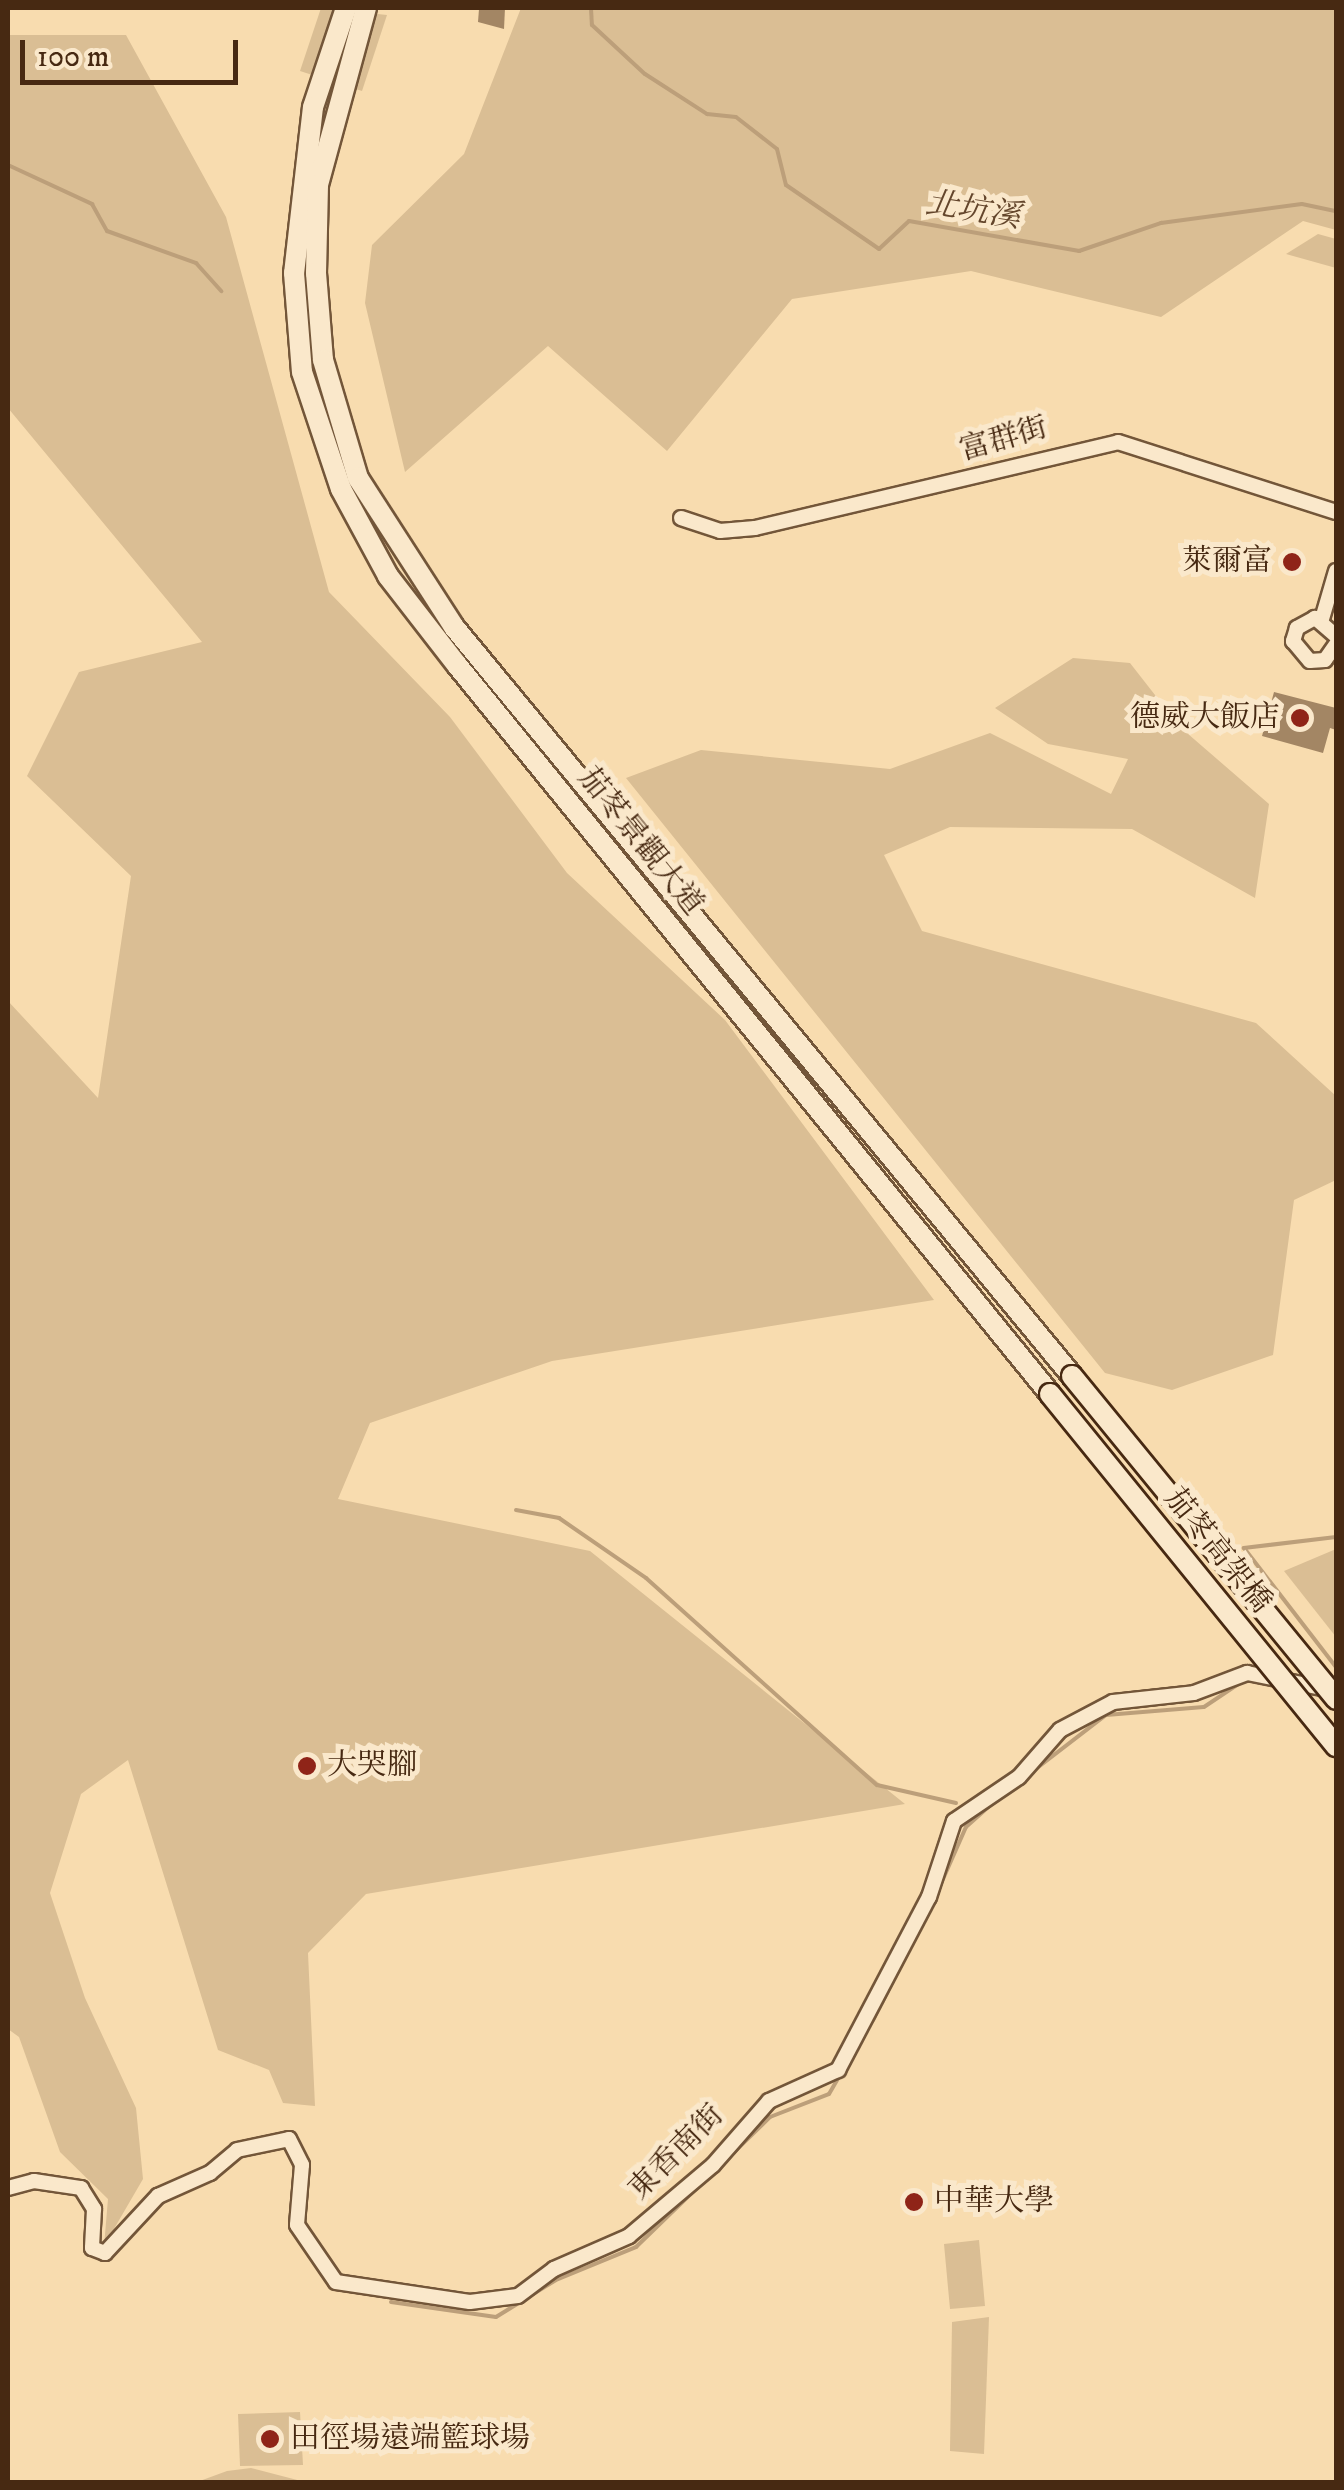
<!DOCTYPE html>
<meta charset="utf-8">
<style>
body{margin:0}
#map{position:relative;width:1344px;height:2490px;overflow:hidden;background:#f8dcaf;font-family:"IM FELL DW Pica","Noto Serif TC",serif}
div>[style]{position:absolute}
.green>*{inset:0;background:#dabe94}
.stream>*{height:4px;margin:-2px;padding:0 2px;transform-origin:2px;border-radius:2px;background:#bc9f7a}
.building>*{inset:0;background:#a38664}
.roads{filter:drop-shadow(2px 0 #735639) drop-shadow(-2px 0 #735639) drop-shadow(0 2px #735639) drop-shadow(0 -2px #735639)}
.street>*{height:14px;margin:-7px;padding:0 7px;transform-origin:7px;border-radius:7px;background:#fae8cb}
.secondary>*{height:20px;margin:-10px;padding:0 10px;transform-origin:10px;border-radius:10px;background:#fae8cb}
.bridges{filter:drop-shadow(2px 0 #472912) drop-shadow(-2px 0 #472912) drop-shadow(0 2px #472912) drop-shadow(0 -2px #472912)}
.secondary-bridge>*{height:20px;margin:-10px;padding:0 10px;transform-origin:10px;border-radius:10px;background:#fae8cb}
.dots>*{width:28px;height:28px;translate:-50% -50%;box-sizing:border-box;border:5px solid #fae8cb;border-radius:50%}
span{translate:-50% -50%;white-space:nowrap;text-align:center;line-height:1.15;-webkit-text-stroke:10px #fae8cb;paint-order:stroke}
.street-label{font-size:30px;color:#472912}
.poi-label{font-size:30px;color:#472912}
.right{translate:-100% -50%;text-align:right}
.left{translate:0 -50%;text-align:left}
.water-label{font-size:32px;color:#64462c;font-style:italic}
.frame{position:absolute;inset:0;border:10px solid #472912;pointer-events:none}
.scale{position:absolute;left:20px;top:40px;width:218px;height:45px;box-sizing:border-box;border:5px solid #472912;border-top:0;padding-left:12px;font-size:30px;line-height:35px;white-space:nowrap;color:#472912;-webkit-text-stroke:8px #fae8cb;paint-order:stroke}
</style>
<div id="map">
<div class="green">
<i style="clip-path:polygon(321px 8px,387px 15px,362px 91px,300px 71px)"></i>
<i style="clip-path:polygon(521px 8px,1336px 8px,1336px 230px,1303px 221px,1161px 317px,971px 271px,792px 299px,667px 451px,548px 346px,405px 472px,365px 303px,372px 245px,464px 154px)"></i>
<i style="clip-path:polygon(8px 35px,126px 35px,226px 217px,329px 592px,450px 717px,567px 873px,725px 1020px,934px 1300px,552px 1361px,370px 1423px,338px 1499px,590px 1551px,905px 1804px,366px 1894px,308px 1953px,315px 2106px,283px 2103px,269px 2070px,218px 2050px,128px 1760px,81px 1794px,50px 1893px,85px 1998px,136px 2108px,143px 2179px,104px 2246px,108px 2199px,60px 2152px,19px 2037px,8px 2029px,8px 1001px,98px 1098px,131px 876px,27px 776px,79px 672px,202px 642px,8px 408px)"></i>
<i style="clip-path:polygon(1318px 234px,1336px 239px,1336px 268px,1286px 254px)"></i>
<i style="clip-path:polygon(1073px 658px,1130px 663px,1180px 727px,1269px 804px,1255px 898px,1132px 829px,950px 827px,884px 855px,922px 931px,1256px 1023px,1336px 1096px,1336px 1180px,1294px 1200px,1273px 1355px,1172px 1390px,1105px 1373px,626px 778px,701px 750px,890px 769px,990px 733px,1111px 794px,1128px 759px,1048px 744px,995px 708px)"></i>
<i style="clip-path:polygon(1336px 1549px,1336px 1637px,1284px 1571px)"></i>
<i style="clip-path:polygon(979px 2240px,985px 2306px,950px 2309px,944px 2244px)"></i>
<i style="clip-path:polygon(989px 2317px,984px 2454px,950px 2451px,952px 2322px)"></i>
<i style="clip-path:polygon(300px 2412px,303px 2465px,240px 2466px,238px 2414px)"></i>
<i style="clip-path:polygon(251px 2468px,305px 2482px,197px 2482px,227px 2471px)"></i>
</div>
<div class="stream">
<i style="left:591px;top:8px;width:17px;rotate:87deg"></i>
<i style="left:592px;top:25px;width:72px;rotate:42.8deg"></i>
<i style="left:645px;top:74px;width:74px;rotate:32.8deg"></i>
<i style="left:707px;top:114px;width:29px;rotate:6deg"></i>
<i style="left:736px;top:117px;width:52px;rotate:38deg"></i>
<i style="left:777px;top:149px;width:37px;rotate:76deg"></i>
<i style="left:786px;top:185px;width:113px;rotate:34.5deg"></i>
<i style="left:879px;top:249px;width:41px;rotate:-43deg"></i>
<i style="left:909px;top:221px;width:173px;rotate:10deg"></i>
<i style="left:1079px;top:251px;width:87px;rotate:-18.9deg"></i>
<i style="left:1161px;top:223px;width:142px;rotate:-7.7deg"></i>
<i style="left:1302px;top:204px;width:35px;rotate:12deg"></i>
<i style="left:8px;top:165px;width:93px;rotate:24.9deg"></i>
<i style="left:92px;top:204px;width:31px;rotate:61deg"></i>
<i style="left:107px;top:231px;width:95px;rotate:19.8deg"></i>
<i style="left:196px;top:263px;width:38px;rotate:48deg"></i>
<i style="left:516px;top:1510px;width:44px;rotate:10.5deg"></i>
<i style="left:559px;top:1518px;width:106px;rotate:34.6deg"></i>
<i style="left:646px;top:1578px;width:310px;rotate:41.9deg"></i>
<i style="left:877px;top:1785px;width:81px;rotate:12.8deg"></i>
<i style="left:1336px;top:1537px;width:93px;rotate:173.2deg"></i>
<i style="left:1244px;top:1548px;width:150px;rotate:52.3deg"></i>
<i style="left:1028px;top:1775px;width:98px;rotate:-37.6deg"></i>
<i style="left:1106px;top:1715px;width:98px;rotate:-4.7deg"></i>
<i style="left:1204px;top:1707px;width:43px;rotate:-33.7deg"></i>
<i style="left:936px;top:1895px;width:74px;rotate:-66.2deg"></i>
<i style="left:966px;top:1827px;width:36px;rotate:-42deg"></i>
<i style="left:873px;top:2020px;width:85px;rotate:-62.8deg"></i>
<i style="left:727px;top:2159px;width:60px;rotate:-44.3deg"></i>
<i style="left:770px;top:2117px;width:63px;rotate:-21.3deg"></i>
<i style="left:829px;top:2094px;width:22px;rotate:-60deg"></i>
<i style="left:391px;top:2302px;width:106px;rotate:8.1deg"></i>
<i style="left:496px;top:2317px;width:70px;rotate:-31.7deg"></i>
<i style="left:556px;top:2280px;width:87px;rotate:-22.4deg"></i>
<i style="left:636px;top:2247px;width:92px;rotate:-44.1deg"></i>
</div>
<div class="building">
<i style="clip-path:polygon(505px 8px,504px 29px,478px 22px,479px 9px)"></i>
<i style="clip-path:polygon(1274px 692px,1336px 708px,1336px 730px,1330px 728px,1323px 753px,1262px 736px)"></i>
</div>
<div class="roads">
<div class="street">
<i style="left:681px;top:518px;width:41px;rotate:18.4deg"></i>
<i style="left:720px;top:531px;width:35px;rotate:-5deg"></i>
<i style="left:755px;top:528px;width:373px;rotate:-13.3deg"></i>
<i style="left:1118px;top:442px;width:229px;rotate:17.8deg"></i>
<i style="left:1322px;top:619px;width:50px;rotate:-73.7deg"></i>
<i style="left:1336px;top:636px;width:28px;rotate:-139deg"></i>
<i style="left:1315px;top:618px;width:21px;rotate:151deg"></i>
<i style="left:1297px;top:628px;width:14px;rotate:107deg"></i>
<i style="left:1293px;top:641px;width:26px;rotate:50deg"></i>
<i style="left:1310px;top:661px;width:15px;rotate:-4deg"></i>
<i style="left:1325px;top:660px;width:19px;rotate:-55deg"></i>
<i style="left:8px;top:2188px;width:27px;rotate:-15deg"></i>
<i style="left:34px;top:2181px;width:48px;rotate:8.5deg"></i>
<i style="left:81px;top:2188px;width:25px;rotate:58deg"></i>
<i style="left:94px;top:2209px;width:39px;rotate:93deg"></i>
<i style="left:92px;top:2248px;width:14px;rotate:21deg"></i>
<i style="left:105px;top:2253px;width:78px;rotate:-47.1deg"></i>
<i style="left:158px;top:2196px;width:57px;rotate:-23.9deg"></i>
<i style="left:210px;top:2173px;width:35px;rotate:-40deg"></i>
<i style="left:237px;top:2150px;width:53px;rotate:-11.9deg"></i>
<i style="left:289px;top:2139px;width:29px;rotate:63deg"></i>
<i style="left:302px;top:2165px;width:60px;rotate:94.8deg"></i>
<i style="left:297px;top:2225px;width:69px;rotate:55.6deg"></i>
<i style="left:336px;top:2282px;width:135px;rotate:8.5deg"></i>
<i style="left:470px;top:2302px;width:48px;rotate:-7.1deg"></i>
<i style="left:518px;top:2296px;width:45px;rotate:-36.9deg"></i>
<i style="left:554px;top:2269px;width:82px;rotate:-23.7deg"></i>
<i style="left:629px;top:2236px;width:110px;rotate:-40.2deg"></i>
<i style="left:713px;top:2165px;width:85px;rotate:-48.8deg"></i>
<i style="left:769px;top:2101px;width:76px;rotate:-24.2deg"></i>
<i style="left:838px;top:2070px;width:195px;rotate:-62.3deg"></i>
<i style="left:929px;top:1897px;width:80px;rotate:-71.8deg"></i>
<i style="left:954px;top:1821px;width:78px;rotate:-34.1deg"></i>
<i style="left:1019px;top:1777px;width:62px;rotate:-48.9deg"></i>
<i style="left:1060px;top:1730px;width:60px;rotate:-27.8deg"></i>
<i style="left:1113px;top:1702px;width:81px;rotate:-6.3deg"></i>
<i style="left:1194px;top:1693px;width:57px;rotate:-20.7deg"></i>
<i style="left:1247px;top:1673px;width:82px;rotate:11.3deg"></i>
</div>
<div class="secondary">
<i style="left:346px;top:8px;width:104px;rotate:108.4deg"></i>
<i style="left:313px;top:107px;width:167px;rotate:96.5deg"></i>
<i style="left:294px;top:273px;width:99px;rotate:85.4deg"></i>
<i style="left:302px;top:372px;width:123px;rotate:71.6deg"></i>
<i style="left:341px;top:489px;width:99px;rotate:61.6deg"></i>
<i style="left:388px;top:576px;width:113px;rotate:52.2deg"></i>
<i style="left:457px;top:665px;width:940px;rotate:50.87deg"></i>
<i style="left:366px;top:8px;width:183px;rotate:105.2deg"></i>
<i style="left:318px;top:185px;width:88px;rotate:91.3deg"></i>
<i style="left:316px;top:273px;width:87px;rotate:85.4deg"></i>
<i style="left:323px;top:360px;width:123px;rotate:73.5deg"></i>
<i style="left:358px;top:478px;width:177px;rotate:57.2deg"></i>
<i style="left:454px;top:627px;width:971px;rotate:50.47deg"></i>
</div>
</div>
<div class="bridges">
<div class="secondary-bridge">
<i style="left:1072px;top:1376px;width:417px;rotate:50.7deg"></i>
<i style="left:1050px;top:1394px;width:454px;rotate:50.9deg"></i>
</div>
</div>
<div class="dots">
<i style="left:1292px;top:562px;background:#8f2418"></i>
<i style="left:1300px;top:718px;background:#8f2418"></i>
<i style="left:307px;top:1766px;background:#8f2418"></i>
<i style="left:914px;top:2202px;background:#8f2418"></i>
<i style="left:270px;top:2439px;background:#8f2418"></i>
</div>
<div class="street-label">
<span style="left:1004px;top:440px;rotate:-16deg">富群街</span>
<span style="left:640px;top:842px;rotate:51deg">茄苳景觀大道</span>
<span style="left:1217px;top:1551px;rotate:51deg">茄苳高架橋</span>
<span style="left:677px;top:2153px;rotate:-45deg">東香南街</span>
</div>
<div class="poi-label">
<span class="right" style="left:1272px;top:562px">萊爾富</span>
<span class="right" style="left:1280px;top:718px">德威大飯店</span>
<span class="left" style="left:327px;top:1766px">大哭腳</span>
<span class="left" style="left:934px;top:2202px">中華大學</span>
<span class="left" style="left:290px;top:2439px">田徑場遠端籃球場</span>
</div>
<div class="water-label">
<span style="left:973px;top:211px;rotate:9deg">北坑溪</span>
</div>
<div class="frame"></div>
<div class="scale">100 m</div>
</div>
